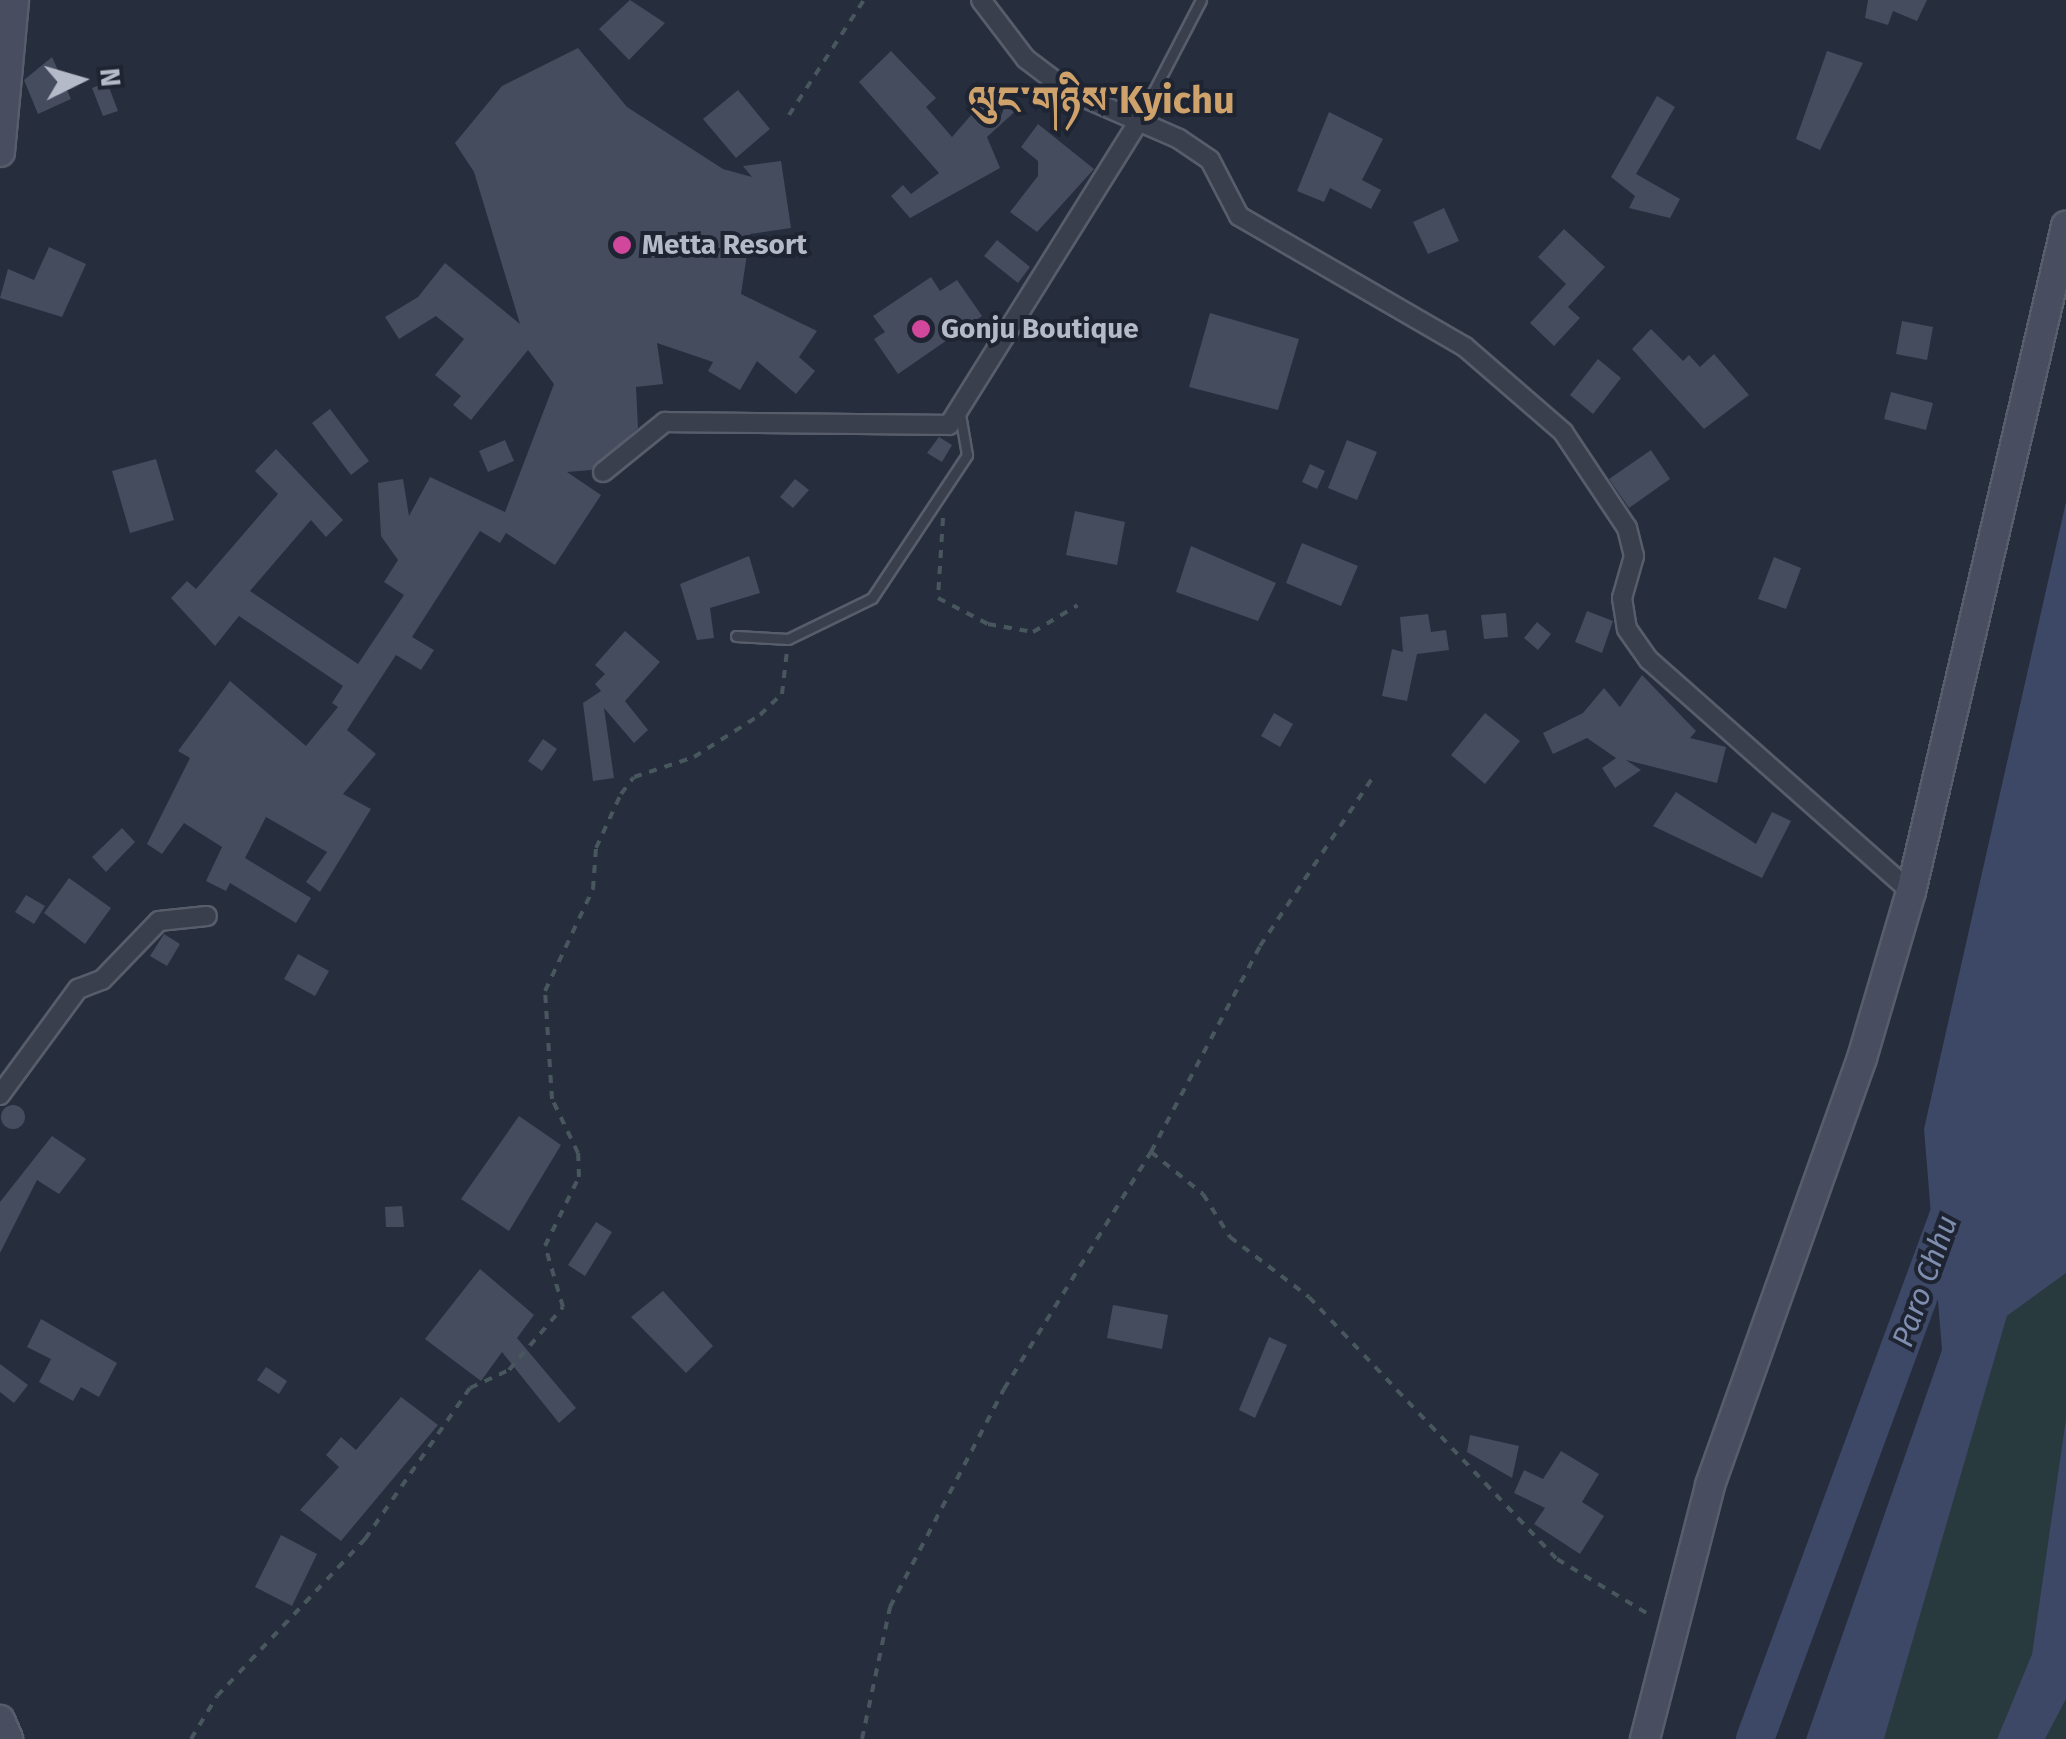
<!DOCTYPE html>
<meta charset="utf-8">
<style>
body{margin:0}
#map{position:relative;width:2066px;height:1739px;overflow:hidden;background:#262d3d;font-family:"Fira Sans","Noto Serif Tibetan",sans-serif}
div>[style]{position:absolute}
.green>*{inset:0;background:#293a3f}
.water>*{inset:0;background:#3c4865}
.river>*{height:38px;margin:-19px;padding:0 19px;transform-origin:19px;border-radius:19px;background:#3c4865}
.building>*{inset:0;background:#454c5e}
.round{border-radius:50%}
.path>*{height:4px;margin-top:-2px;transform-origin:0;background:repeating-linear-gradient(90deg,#47575d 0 8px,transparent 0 16px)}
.roads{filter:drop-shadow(2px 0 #575d6b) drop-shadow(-2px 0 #575d6b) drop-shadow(0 2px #575d6b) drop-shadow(0 -2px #575d6b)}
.lane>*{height:9px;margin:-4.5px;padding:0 4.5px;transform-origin:4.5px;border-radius:4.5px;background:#393f4d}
.street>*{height:18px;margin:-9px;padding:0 9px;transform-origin:9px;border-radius:9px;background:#393f4d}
.secondary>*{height:28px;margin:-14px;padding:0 14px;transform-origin:14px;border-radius:14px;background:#484e60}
.dots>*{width:28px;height:28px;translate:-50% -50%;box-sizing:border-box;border:5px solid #1e2432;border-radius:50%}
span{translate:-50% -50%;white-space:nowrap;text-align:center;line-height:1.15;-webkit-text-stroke:8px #1e2432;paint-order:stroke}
.poi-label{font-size:28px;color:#b5bac8;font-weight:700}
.left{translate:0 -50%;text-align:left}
.water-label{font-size:30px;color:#7f8dae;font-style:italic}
.district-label{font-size:38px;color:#cea26a;font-weight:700}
.north{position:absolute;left:30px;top:30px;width:100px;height:100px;-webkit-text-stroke:8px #1e2432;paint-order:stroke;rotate:85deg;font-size:28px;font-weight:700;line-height:40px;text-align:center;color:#b5bac8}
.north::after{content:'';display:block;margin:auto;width:35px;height:45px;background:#b5bac8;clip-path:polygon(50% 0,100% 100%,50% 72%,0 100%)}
</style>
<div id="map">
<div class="green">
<i style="clip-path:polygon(2066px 1273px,2066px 1418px,2032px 1654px,1997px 1739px,1884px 1739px,2007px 1316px)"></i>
<i style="clip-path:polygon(2066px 1699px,2066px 1739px,2045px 1739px)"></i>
</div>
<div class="water">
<i style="clip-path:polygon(2066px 502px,2066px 1273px,2007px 1316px,1884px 1739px,1806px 1739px,1942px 1350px,1924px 1129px)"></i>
<i style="clip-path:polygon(2066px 1418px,2066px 1699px,2045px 1739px,1997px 1739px,2032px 1654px)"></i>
</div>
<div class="river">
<i style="left:1755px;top:1739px;width:565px;rotate:-69.71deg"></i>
</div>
<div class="building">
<i style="clip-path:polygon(630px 0,665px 23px,629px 60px,599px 29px)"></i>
<i style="clip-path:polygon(1868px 0,1927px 0,1917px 21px,1893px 11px,1888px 25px,1865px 18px)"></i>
<i style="clip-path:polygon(578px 48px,627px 107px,723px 169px,752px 177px,743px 166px,781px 161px,791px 228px,750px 234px,741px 294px,817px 331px,799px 357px,815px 371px,796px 394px,757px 361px,740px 390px,708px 371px,713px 362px,657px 343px,663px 384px,636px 387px,638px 428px,591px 470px,567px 472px,601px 495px,555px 565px,506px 533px,500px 543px,480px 531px,412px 637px,434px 650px,421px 670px,396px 655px,347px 730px,376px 754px,343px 794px,371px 809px,320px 892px,306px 882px,327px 852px,266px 817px,245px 858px,311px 898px,296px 923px,230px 883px,226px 891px,206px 881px,222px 847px,184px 823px,162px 854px,147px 844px,190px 758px,178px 751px,230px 681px,306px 746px,338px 707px,332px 703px,343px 686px,239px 616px,215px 646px,171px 598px,187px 581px,196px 589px,278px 494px,255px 471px,276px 449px,343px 520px,326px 537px,311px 520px,250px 591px,358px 664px,404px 595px,384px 582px,398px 560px,381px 536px,378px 483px,403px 479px,409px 516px,430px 477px,505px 512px,554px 384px,528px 350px,471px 420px,453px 405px,461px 396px,435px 375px,464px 339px,436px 316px,399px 339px,385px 317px,418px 297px,445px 263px,520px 324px,474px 172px,455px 143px,502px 86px)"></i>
<i style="clip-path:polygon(891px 51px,936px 98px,926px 107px,952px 137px,999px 83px,1020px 107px,987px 137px,1000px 168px,910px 218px,891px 196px,903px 185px,911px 194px,939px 173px,859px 82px)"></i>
<i style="clip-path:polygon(1827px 51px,1863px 63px,1820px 150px,1796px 139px)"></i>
<i style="clip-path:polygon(52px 57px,71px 99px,38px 114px,24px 80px)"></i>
<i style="clip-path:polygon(107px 82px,118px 111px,103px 116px,92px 88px)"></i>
<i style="clip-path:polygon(738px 90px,770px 129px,736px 158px,703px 119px)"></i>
<i style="clip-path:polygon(1657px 96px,1675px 107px,1636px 174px,1680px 199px,1670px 218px,1629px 208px,1635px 196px,1611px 177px)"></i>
<i style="clip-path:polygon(1329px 112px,1383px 139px,1362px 180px,1381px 190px,1371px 209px,1330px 188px,1324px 202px,1297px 191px)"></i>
<i style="clip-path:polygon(1038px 124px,1094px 169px,1037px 232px,1010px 212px,1038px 176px,1038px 161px,1021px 147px)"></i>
<i style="clip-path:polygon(1444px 208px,1459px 241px,1428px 254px,1413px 222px)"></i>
<i style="clip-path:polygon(1564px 229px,1605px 267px,1568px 307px,1580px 318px,1554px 346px,1530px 323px,1566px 284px,1538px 257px)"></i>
<i style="clip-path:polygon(997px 240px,1030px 267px,1018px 283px,984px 256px)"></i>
<i style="clip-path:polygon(49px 247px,86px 264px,62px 317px,0 298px,8px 269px,34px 280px)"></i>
<i style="clip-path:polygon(931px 277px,940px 291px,957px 280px,982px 316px,898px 374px,874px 339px,885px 332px,873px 316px)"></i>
<i style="clip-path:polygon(1210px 313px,1299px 339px,1278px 410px,1189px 387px)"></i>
<i style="clip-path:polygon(1902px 321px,1933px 327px,1927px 360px,1896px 354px)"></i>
<i style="clip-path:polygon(1651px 329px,1683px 361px,1689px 355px,1700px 367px,1714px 354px,1749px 395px,1704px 429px,1632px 349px)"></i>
<i style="clip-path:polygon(1598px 359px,1621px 378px,1593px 414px,1570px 395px)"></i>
<i style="clip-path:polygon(1891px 392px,1933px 403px,1926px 430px,1884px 419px)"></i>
<i style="clip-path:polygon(330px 409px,369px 461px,351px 475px,312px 423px)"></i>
<i style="clip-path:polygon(939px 437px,952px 445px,942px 462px,927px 453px)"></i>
<i style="clip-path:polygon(505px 440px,514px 461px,488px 472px,479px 451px)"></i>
<i style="clip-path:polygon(1347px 440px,1377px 452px,1357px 500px,1328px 488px)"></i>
<i style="clip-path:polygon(1651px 450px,1670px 479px,1629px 508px,1609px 479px)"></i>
<i style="clip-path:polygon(156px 459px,174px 520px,130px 533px,112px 471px)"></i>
<i style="clip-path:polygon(1310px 464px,1325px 471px,1317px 489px,1302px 482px)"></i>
<i style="clip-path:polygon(795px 479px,809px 490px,793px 508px,780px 497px)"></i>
<i style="clip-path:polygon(1075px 511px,1125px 522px,1117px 565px,1066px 555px)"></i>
<i style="clip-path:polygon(1302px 543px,1358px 566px,1341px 606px,1286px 583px)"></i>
<i style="clip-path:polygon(1191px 546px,1276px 583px,1258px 621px,1176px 592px)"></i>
<i style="clip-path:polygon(749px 556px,760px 593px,710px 608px,714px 638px,697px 640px,680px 584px)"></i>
<i style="clip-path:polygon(1774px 557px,1801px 568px,1786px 609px,1758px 599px)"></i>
<i style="clip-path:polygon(1587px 611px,1613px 621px,1602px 653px,1575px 642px)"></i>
<i style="clip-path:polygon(1506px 613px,1508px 637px,1484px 639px,1481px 615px)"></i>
<i style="clip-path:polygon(1428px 614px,1431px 632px,1446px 630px,1449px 650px,1417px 654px,1407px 701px,1382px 696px,1392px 649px,1403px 652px,1400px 617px)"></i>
<i style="clip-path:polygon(1537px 622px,1551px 634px,1538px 650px,1524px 638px)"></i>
<i style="clip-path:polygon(625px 631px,660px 662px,625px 701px,648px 730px,634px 743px,604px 708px,614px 778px,593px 781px,583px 703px,601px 691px,595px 684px,605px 674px,595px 665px)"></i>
<i style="clip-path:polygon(1642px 675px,1696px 731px,1690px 738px,1726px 747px,1717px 783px,1626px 760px,1641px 770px,1615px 788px,1602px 768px,1616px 758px,1587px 738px,1553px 754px,1543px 733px,1583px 713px,1604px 688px,1620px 707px)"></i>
<i style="clip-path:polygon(1274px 713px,1293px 724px,1280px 747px,1261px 736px)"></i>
<i style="clip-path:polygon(1485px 713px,1520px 741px,1485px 784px,1451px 755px)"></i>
<i style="clip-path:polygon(543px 739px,557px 749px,542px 771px,528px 761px)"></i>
<i style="clip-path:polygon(1676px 792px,1756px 844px,1772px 812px,1791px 821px,1762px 878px,1653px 826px)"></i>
<i style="clip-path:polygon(122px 828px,135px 842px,106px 872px,92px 857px)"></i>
<i style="clip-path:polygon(69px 878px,111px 908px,85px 944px,44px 913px)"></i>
<i style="clip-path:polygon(26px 895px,45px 906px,34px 924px,15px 912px)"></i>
<i style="clip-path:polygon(164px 934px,180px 944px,167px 966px,150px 956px)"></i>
<i style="clip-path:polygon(298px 954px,329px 971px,315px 996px,284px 979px)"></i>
<i class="round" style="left:1px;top:1105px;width:24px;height:24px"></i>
<i style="clip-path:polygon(519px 1116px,561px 1145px,509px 1231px,461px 1199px)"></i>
<i style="clip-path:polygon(52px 1136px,86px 1159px,59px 1194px,37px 1180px,0 1253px,0 1202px)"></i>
<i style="clip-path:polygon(402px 1206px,404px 1227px,386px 1227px,385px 1207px)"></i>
<i style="clip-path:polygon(596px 1222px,612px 1232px,585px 1276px,568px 1265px)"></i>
<i style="clip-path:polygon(480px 1269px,534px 1315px,517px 1338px,576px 1408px,559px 1423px,502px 1352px,481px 1381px,425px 1339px)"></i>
<i style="clip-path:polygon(663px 1291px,713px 1346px,686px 1373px,631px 1317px)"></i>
<i style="clip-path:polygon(1113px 1305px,1168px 1315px,1162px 1349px,1107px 1338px)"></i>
<i style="clip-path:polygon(41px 1319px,117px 1363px,99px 1397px,81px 1387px,73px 1401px,39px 1382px,51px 1359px,27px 1347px)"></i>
<i style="clip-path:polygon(1269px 1337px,1287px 1345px,1255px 1418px,1239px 1410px)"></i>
<i style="clip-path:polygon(0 1364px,28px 1385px,14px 1403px,0 1392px)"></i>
<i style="clip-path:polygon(266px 1367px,287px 1381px,279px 1394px,257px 1380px)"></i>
<i style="clip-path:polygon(401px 1397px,438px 1425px,341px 1541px,300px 1510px,339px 1467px,326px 1455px,341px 1437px,356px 1450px)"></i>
<i style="clip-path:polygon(1470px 1435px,1519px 1446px,1512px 1478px,1467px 1452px)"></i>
<i style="clip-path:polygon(1561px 1451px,1599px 1474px,1582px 1502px,1604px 1516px,1580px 1554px,1534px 1524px,1545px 1508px,1514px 1493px,1524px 1470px,1543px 1479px)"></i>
<i style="clip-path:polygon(281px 1535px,317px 1554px,292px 1606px,255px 1587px)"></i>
</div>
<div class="path">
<i style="left:789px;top:115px;width:137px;rotate:-56.9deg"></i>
<i style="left:943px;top:518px;width:80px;rotate:93.6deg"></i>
<i style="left:938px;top:598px;width:56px;rotate:27.5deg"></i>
<i style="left:988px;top:624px;width:46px;rotate:10.1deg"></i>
<i style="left:1033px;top:632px;width:52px;rotate:-31deg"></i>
<i style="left:1151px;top:1152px;width:233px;rotate:-62.1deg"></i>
<i style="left:1260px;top:946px;width:201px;rotate:-56.2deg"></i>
<i style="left:191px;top:1739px;width:50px;rotate:-58.8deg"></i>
<i style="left:217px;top:1696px;width:216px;rotate:-46.7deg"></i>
<i style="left:365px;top:1539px;width:184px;rotate:-55.2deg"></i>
<i style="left:470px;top:1388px;width:43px;rotate:-24.8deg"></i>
<i style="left:509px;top:1370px;width:83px;rotate:-49.4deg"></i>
<i style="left:563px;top:1307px;width:64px;rotate:-106.4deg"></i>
<i style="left:545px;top:1246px;width:77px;rotate:-63.8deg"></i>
<i style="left:579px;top:1177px;width:24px;rotate:-92deg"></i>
<i style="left:578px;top:1153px;width:60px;rotate:-115.7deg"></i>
<i style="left:552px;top:1099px;width:108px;rotate:-93.7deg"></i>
<i style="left:545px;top:991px;width:113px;rotate:-64.8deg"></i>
<i style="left:593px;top:889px;width:41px;rotate:-85.8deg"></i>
<i style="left:596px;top:848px;width:60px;rotate:-65.2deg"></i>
<i style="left:621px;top:794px;width:21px;rotate:-53deg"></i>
<i style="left:634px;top:777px;width:63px;rotate:-18.4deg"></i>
<i style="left:694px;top:757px;width:78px;rotate:-32.5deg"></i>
<i style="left:760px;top:715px;width:30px;rotate:-44deg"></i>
<i style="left:782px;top:694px;width:43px;rotate:-83.4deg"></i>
<i style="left:862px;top:1739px;width:135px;rotate:-78deg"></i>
<i style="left:890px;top:1607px;width:246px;rotate:-62.4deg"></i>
<i style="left:1004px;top:1389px;width:279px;rotate:-58.2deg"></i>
<i style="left:1151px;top:1152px;width:67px;rotate:38.9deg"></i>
<i style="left:1203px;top:1194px;width:51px;rotate:57.9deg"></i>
<i style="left:1230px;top:1237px;width:99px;rotate:37.2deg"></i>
<i style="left:1309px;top:1297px;width:361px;rotate:46.6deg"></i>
<i style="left:1557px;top:1559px;width:112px;rotate:31.1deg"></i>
</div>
<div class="roads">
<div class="lane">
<i style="left:1138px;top:121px;width:136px;rotate:-62.5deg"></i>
<i style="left:736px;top:636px;width:52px;rotate:3.3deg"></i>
<i style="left:788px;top:639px;width:93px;rotate:-26deg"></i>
<i style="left:872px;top:598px;width:172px;rotate:-56.4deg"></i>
<i style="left:967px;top:455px;width:42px;rotate:-99.7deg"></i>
</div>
<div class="street">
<i style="left:981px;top:0;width:74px;rotate:52.7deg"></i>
<i style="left:1026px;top:59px;width:51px;rotate:37.1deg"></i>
<i style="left:1067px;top:90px;width:122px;rotate:23.6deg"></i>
<i style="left:1179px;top:139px;width:37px;rotate:34deg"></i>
<i style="left:1210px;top:160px;width:63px;rotate:62.6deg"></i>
<i style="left:1239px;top:216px;width:261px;rotate:30.1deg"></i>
<i style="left:1465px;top:347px;width:130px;rotate:40.9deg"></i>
<i style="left:1563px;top:432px;width:115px;rotate:56.3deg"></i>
<i style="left:1627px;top:528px;width:29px;rotate:76deg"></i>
<i style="left:1634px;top:556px;width:44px;rotate:105.9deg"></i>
<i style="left:1622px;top:598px;width:31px;rotate:81deg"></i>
<i style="left:1627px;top:629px;width:38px;rotate:55deg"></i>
<i style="left:1649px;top:660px;width:350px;rotate:41.5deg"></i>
<i style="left:603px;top:472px;width:80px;rotate:-38.9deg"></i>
<i style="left:665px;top:422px;width:284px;rotate:0.6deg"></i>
<i style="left:949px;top:425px;width:355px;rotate:-58deg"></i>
<i style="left:0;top:1095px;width:132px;rotate:-53.7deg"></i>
<i style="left:78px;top:989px;width:26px;rotate:-21deg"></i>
<i style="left:102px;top:980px;width:82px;rotate:-46deg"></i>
<i style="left:159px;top:921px;width:48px;rotate:-5.9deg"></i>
</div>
<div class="secondary">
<i style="left:0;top:152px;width:153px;rotate:-84.7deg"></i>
<i style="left:0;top:1720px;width:21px;rotate:67deg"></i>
<i style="left:1645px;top:1739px;width:262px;rotate:-75.6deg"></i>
<i style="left:1710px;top:1485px;width:453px;rotate:-70.4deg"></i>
<i style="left:1862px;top:1058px;width:173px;rotate:-73.6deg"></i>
<i style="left:1911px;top:892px;width:684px;rotate:-76.9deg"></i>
</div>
</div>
<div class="dots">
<i style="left:622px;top:245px;background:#d1479c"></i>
<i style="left:921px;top:329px;background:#d1479c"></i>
</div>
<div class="poi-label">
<span class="left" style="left:642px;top:245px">Metta Resort</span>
<span class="left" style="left:941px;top:329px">Gonju Boutique</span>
</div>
<div class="water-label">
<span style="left:1925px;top:1281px;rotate:-70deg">Paro Chhu</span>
</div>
<div class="district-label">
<span style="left:1101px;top:101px">ལུང་གཉིས་Kyichu</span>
</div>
<div class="north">N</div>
</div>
